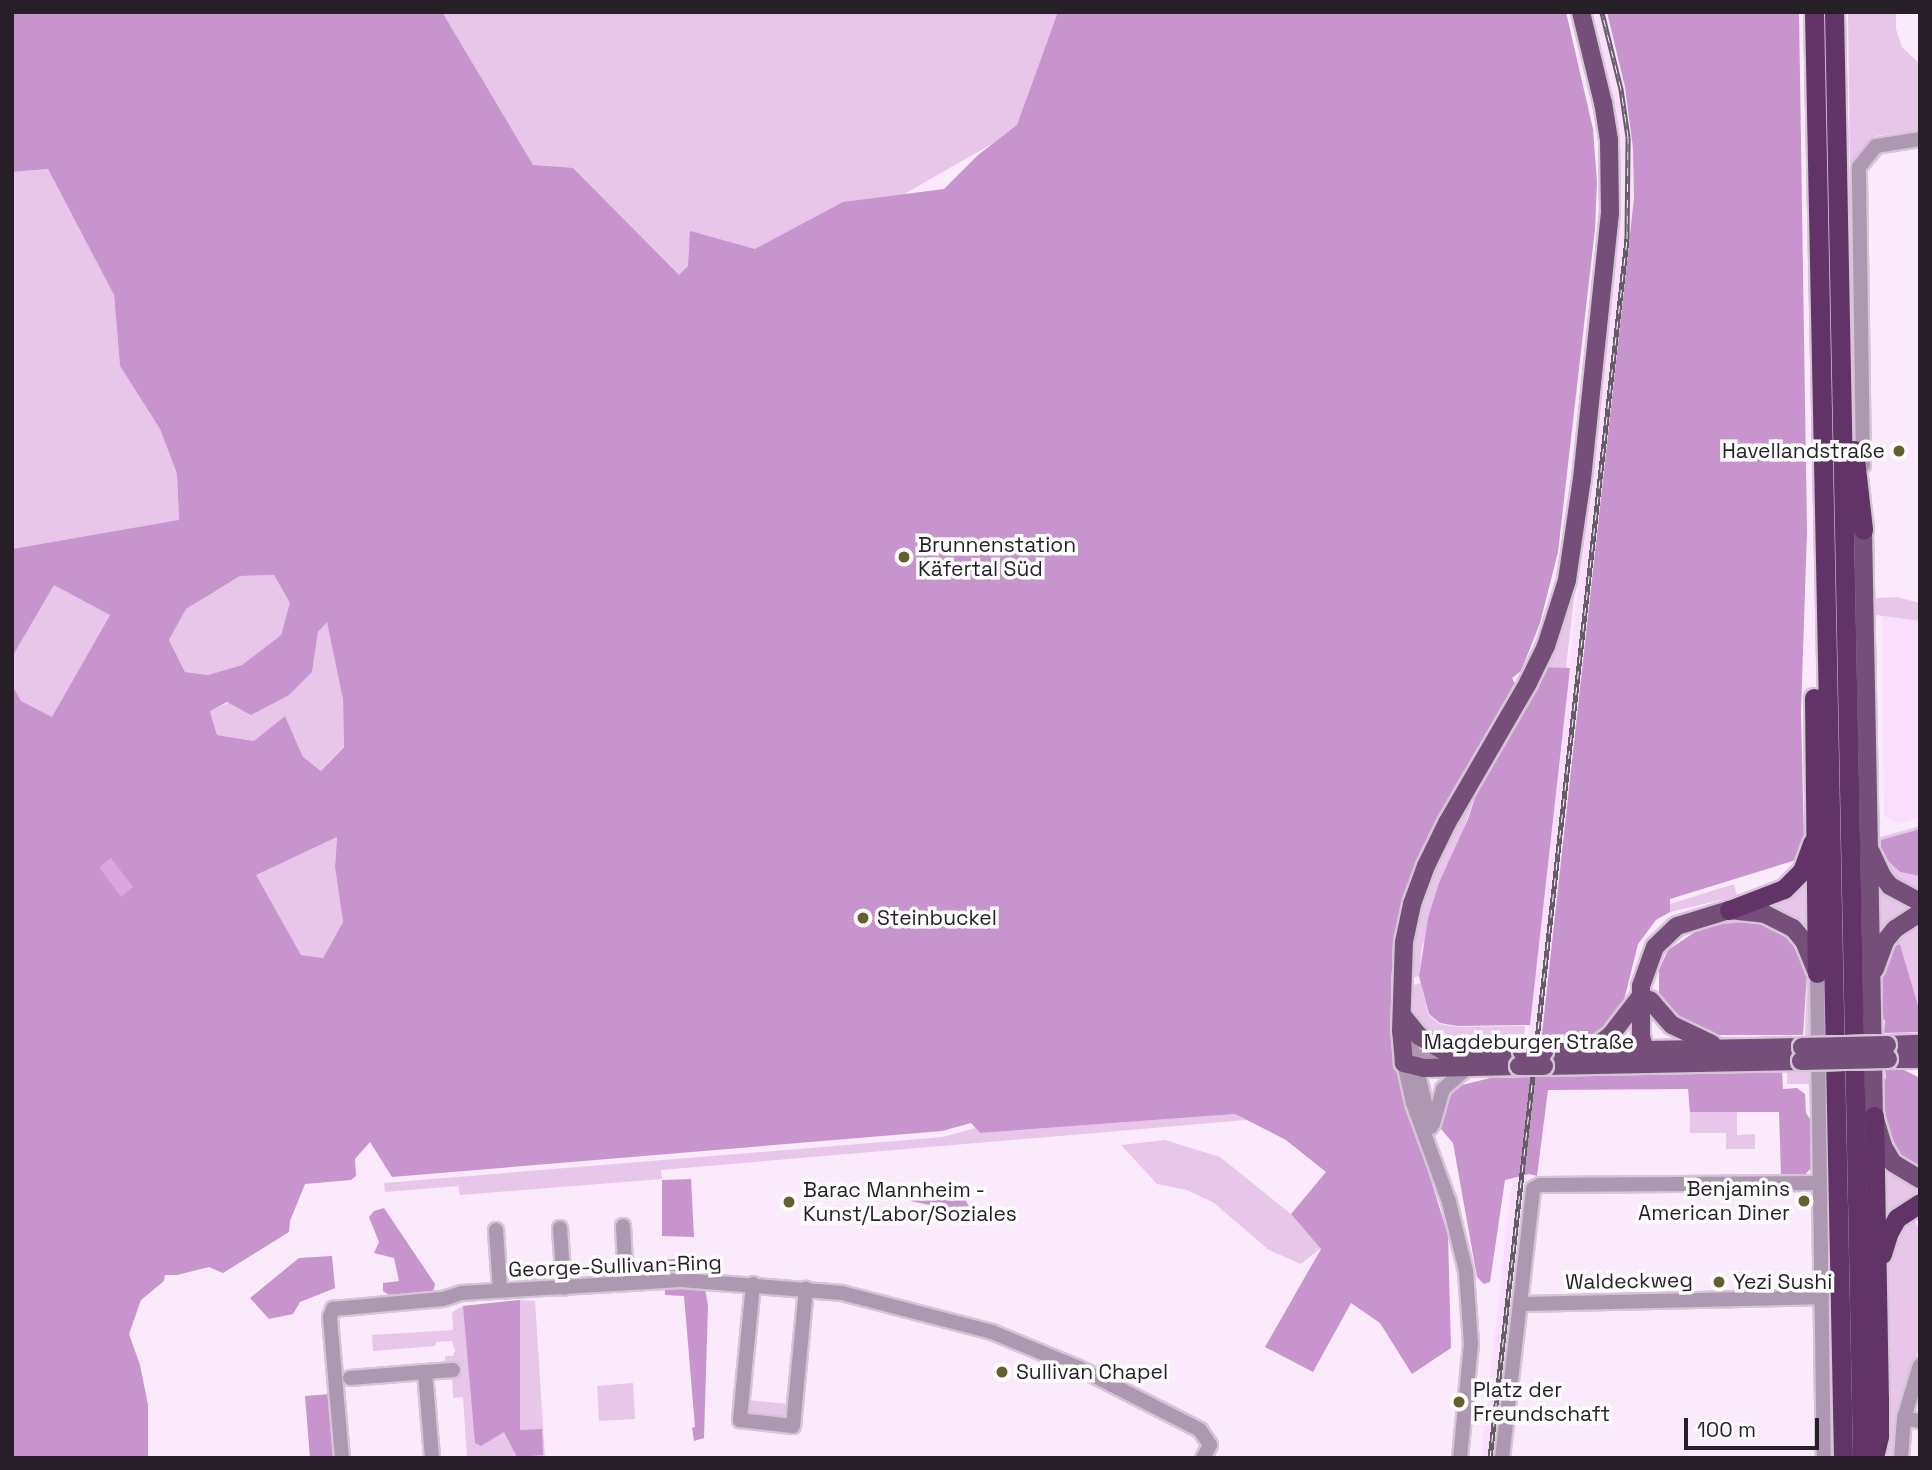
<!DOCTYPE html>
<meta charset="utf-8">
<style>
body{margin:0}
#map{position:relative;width:1932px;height:1470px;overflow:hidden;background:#fbeafc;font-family:"Space Grotesk",sans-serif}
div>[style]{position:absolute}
.built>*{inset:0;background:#f9dffc}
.green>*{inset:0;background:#e7c6ea}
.forest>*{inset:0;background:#c894ce}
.water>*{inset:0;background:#daa6e0}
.roads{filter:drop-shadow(2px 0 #d5c5d6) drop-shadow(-2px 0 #d5c5d6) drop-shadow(0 2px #d5c5d6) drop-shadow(0 -2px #d5c5d6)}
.minor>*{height:14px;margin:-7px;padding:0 7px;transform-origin:7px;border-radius:7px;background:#ae97b1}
.major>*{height:18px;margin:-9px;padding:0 9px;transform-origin:9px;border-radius:9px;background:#764e7a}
.highway>*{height:19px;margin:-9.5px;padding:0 9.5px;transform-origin:9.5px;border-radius:9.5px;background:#613367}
.rail>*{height:5px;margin-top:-2.5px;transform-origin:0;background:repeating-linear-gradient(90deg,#fdfdfd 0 8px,#665c67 0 16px);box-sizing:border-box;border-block:2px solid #665c67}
.bridges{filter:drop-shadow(2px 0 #d5c5d6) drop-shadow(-2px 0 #d5c5d6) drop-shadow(0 2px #d5c5d6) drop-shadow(0 -2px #d5c5d6)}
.major-bridge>*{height:18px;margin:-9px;padding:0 9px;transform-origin:9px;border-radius:9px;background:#764e7a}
.dots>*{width:19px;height:19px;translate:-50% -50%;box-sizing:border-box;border:4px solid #fdfdfd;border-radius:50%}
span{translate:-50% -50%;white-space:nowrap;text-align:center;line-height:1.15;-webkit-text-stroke:7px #fdfdfd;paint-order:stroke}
.poi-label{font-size:21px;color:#261f27}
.right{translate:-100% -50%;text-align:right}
.left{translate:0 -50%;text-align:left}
.street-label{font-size:21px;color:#261f27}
.frame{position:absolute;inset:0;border:14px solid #261f27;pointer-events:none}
.scale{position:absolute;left:1684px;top:1418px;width:135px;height:32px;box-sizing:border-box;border:4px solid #261f27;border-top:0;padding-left:9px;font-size:21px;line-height:24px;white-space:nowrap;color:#261f27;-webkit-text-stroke:5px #fdfdfd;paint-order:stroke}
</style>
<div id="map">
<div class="built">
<i style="clip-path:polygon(1594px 12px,1607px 12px,1625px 87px,1633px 148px,1634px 198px,1496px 1458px,1481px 1458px,1621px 204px,1620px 135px)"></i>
<i style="clip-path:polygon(1882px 615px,1920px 621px,1920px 817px,1899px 824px,1884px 816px)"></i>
</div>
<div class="green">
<i style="clip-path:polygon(425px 12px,1223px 12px,617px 358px)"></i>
<i style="clip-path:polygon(1848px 12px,1896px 12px,1896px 29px,1902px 47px,1920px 64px,1920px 130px,1876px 136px,1862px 147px,1850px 180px)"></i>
<i style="clip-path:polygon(48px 169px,114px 295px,120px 366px,160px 429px,177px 474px,179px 521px,12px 549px,12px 172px)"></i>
<i style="clip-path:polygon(1586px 493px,1566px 668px,1542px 667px)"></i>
<i style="clip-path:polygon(274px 575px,291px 603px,281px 635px,242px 665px,208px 675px,185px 672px,169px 640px,186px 609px,240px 576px)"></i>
<i style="clip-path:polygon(54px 584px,110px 615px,52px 718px,21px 701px,12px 685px,12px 657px)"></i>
<i style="clip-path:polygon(1897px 597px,1920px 603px,1920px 621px,1876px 615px,1876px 598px)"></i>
<i style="clip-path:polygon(327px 621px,343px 700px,344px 746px,321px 771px,303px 757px,285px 716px,255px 741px,217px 735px,210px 710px,312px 672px,318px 632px)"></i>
<i style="clip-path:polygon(1483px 774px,1422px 947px,1419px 976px,1410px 979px,1411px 947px,1425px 888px)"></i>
<i style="clip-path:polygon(1920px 826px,1920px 829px,1882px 840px,1881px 848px,1889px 862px,1900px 872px,1920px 876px,1920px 1011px,1900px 944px,1875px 947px,1877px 838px)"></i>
<i style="clip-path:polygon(337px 837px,335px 867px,343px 922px,323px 958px,301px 955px,255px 875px)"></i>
<i style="clip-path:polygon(1811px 861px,1815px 949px,1749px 906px)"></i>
<i style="clip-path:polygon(1734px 884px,1737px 896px,1670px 912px,1670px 904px)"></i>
<i style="clip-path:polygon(1755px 916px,1784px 926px,1804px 950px,1810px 977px,1812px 1084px,1787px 1084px,1787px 1072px,1804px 1071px,1807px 973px,1791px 935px,1774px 924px,1761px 920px,1704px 926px)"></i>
<i style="clip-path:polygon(1421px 983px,1428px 1014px,1439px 1024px,1457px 1027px,1525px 1026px,1524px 1045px,1450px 1046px,1425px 1034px,1411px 1012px,1410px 986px)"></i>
<i style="clip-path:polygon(1824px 1071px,1827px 1071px,1834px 1458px,1831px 1458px)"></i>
<i style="clip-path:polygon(1690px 1112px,1737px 1112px,1737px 1135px,1755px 1134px,1755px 1149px,1726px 1149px,1726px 1133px,1690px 1133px)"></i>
<i style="clip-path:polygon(1235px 1114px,1246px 1120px,661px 1170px,662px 1179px,460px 1195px,458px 1186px,385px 1192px,384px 1183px,943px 1137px,975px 1128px,980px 1133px)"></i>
<i style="clip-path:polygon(1165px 1140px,1220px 1157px,1291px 1214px,1321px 1248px,1301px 1264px,1269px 1250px,1214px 1203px,1187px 1190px,1157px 1184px,1121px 1145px)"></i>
<i style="clip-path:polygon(1880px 1148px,1920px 1183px,1920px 1199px,1884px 1236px)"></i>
<i style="clip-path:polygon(1911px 1215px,1920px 1230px,1920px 1347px,1904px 1387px,1896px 1423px,1895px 1458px,1886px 1458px,1887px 1264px,1890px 1247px)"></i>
<i style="clip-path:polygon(559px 1266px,558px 1281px,528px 1284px,527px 1276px,509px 1277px,509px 1287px,505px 1285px,502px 1270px)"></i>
<i style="clip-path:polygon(520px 1300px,535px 1301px,545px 1458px,467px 1458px,463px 1397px,453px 1398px,452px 1376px,441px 1376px,461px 1374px,460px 1368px,446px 1368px,445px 1356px,453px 1356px,455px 1351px,452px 1341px,436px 1342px,435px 1346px,373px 1351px,372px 1335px,453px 1330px,452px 1312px,463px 1306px)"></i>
<i style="clip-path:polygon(633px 1383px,635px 1419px,599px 1421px,597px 1386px)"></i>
<i style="clip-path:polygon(746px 1400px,791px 1404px,787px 1420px,747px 1416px)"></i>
</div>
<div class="forest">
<i style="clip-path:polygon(evenodd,12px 12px,442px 12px,533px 165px,573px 168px,679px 275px,688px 266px,690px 231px,755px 249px,843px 202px,944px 189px,978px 155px,1017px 125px,1058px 12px,1566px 12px,1593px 129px,1597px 182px,1595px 229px,1558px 552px,1540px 623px,1521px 671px,1512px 678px,1518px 689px,1432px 834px,1411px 880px,1397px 929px,1391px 979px,1391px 1021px,1400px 1081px,1448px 1235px,1451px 1348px,1412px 1374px,1380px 1323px,1351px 1303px,1313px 1372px,1265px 1347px,1321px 1249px,1291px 1214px,1326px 1172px,1286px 1140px,1235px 1114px,980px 1133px,971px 1123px,942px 1131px,392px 1177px,370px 1142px,355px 1159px,356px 1176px,351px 1180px,305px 1184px,290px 1221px,289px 1232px,223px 1273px,209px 1267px,177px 1275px,165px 1275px,164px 1281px,141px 1300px,129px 1334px,140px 1365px,148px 1405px,148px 1458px,12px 1458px,12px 685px,21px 701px,52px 717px,110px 615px,54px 585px,12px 657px,12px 549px,179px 520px,177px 474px,160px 429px,120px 366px,114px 295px,48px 169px,12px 172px,12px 12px,274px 575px,290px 603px,281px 635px,242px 665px,208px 675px,185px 672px,169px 640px,186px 609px,240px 576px,274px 575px,12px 12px,327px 622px,343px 700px,344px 747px,321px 771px,303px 757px,285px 716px,254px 741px,217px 735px,210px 711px,227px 702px,251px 715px,289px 695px,312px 672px,318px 632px,327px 622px,12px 12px,337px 837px,335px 867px,343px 922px,323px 958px,301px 955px,256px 875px,337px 837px)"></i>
<i style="clip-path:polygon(1607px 12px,1799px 12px,1807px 532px,1801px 711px,1804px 842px,1799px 859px,1670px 899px,1670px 912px,1656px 920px,1638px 944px,1622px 1008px,1600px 1037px,1575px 1044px,1541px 1043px,1634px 198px,1633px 148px,1625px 87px)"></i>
<i style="clip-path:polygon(1542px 667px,1570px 668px,1530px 1025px,1457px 1026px,1440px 1023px,1429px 1014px,1419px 976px,1428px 918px,1439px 883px,1468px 819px,1483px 774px)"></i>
<i style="clip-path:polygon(1920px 829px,1920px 876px,1900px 872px,1889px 862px,1881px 848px,1881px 840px)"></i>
<i style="clip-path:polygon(1761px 920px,1791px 935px,1799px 949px,1807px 973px,1803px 1035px,1712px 1035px,1678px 1022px,1664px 1006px,1659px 993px,1659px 970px,1668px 950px,1704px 926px)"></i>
<i style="clip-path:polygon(1900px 944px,1920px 1012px,1920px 1032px,1884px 1033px,1885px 1021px,1879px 1013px,1877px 984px,1885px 950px)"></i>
<i style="clip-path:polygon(1902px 1069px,1920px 1078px,1920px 1175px,1899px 1163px,1884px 1131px,1879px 1086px,1886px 1078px,1885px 1070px)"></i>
<i style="clip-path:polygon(1782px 1072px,1783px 1089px,1797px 1088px,1805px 1094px,1806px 1113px,1810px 1119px,1811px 1168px,1804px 1176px,1781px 1175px,1779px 1112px,1690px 1112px,1688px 1089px,1548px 1090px,1537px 1176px,1529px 1174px,1505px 1180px,1490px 1282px,1484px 1284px,1477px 1277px,1453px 1143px,1441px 1129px,1440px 1114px,1450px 1088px,1490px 1078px)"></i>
<i style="clip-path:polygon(691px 1179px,694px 1237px,662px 1236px,662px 1180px)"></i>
<i style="clip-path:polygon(917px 1183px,953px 1195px,955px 1188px,962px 1192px,968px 1205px,979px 1216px,902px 1199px)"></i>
<i style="clip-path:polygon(384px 1208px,435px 1284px,433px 1292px,389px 1295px,383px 1291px,383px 1283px,399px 1281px,394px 1258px,374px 1253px,379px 1242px,369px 1217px,374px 1211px)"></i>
<i style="clip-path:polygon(332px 1256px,335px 1288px,300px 1302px,293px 1314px,269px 1319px,250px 1298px,299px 1258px)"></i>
<i style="clip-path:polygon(695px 1258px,703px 1264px,703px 1275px,655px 1276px,654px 1260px)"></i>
<i style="clip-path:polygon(705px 1288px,708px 1306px,704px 1438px,694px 1441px,692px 1428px,695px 1427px,684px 1296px,665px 1295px,665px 1289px)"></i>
<i style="clip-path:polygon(520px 1300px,520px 1430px,542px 1429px,543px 1455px,517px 1457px,504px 1432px,481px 1446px,475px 1443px,463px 1306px)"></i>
<i style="clip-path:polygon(330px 1394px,335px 1458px,310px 1458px,305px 1396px)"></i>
</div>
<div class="water">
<i style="clip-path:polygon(111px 858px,133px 887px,121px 897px,99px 867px)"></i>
</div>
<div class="roads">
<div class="minor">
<i style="left:1863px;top:465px;width:298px;rotate:-90.8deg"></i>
<i style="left:1859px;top:167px;width:27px;rotate:-51deg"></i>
<i style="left:1876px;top:146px;width:45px;rotate:-9deg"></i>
<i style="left:1817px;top:973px;width:485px;rotate:89.2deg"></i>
<i style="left:1406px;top:1024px;width:106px;rotate:76.4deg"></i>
<i style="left:1447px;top:1053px;width:24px;rotate:173deg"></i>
<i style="left:1423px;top:1056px;width:20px;rotate:160deg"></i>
<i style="left:1404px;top:1063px;width:41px;rotate:77.3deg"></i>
<i style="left:1413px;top:1103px;width:105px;rotate:70deg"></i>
<i style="left:1449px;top:1202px;width:71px;rotate:76.2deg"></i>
<i style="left:1466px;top:1271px;width:73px;rotate:86.1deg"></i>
<i style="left:1471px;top:1344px;width:115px;rotate:95.5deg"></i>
<i style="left:1433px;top:1124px;width:36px;rotate:-74deg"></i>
<i style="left:1443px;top:1089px;width:32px;rotate:-41deg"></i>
<i style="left:623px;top:1226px;width:57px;rotate:87deg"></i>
<i style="left:560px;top:1228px;width:60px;rotate:86.2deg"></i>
<i style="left:496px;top:1230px;width:61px;rotate:86.2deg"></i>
<i style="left:753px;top:1284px;width:137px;rotate:95.5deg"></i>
<i style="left:740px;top:1420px;width:53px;rotate:6.5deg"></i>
<i style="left:793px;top:1426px;width:138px;rotate:-84.6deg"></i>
<i style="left:1520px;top:1304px;width:302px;rotate:-1.3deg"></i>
<i style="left:425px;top:1372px;width:28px;rotate:-4deg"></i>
<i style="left:350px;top:1378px;width:75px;rotate:-4.6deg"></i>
<i style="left:425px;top:1372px;width:86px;rotate:85.3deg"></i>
<i style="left:1904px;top:1418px;width:16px;rotate:11deg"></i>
<i style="left:342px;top:1458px;width:142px;rotate:-94.9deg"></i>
<i style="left:330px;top:1317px;width:9px;rotate:-69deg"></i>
<i style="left:333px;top:1309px;width:110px;rotate:-5.2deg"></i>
<i style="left:443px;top:1299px;width:19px;rotate:-18deg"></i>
<i style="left:461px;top:1293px;width:220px;rotate:-3.4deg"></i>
<i style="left:681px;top:1280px;width:162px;rotate:4.6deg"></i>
<i style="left:842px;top:1293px;width:155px;rotate:14.6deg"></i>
<i style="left:992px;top:1332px;width:94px;rotate:22.5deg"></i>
<i style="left:1079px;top:1368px;width:136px;rotate:27.1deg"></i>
<i style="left:1200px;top:1430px;width:18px;rotate:56deg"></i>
<i style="left:1210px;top:1445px;width:15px;rotate:118deg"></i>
<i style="left:1502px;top:1458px;width:271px;rotate:-83.4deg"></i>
<i style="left:1533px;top:1189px;width:8px;rotate:-30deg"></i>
<i style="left:1540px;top:1185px;width:279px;rotate:-0.4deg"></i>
<i style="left:1901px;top:1458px;width:40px;rotate:-85.7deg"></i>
<i style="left:1904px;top:1418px;width:55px;rotate:-73.2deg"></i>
</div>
<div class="major">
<i style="left:1863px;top:529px;width:587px;rotate:88.93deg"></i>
<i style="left:1874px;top:1116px;width:34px;rotate:73deg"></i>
<i style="left:1884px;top:1148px;width:17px;rotate:59deg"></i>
<i style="left:1893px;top:1163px;width:31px;rotate:31deg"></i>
<i style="left:1871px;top:852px;width:26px;rotate:65deg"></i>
<i style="left:1882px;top:876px;width:13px;rotate:51deg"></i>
<i style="left:1890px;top:886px;width:34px;rotate:28deg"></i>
<i style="left:1875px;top:969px;width:30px;rotate:-70deg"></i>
<i style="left:1885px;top:941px;width:16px;rotate:-50deg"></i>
<i style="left:1895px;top:929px;width:30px;rotate:-33deg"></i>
<i style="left:1650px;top:1000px;width:33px;rotate:49deg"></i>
<i style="left:1672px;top:1025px;width:44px;rotate:25.4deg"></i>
<i style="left:1402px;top:1015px;width:27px;rotate:51deg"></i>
<i style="left:1419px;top:1036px;width:33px;rotate:31deg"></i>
<i style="left:1447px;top:1053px;width:75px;rotate:-0.8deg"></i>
<i style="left:1887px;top:1045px;width:33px;rotate:-2deg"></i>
<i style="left:1589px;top:1051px;width:26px;rotate:-36deg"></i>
<i style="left:1610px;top:1036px;width:49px;rotate:-52.4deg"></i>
<i style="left:1544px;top:1052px;width:258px;rotate:-1.1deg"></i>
<i style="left:1888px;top:1059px;width:32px"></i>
<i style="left:1648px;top:1064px;width:29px;rotate:-104deg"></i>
<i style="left:1641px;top:1036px;width:50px;rotate:-90deg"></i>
<i style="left:1641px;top:986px;width:41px;rotate:-70.3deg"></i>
<i style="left:1655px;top:947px;width:30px;rotate:-44deg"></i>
<i style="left:1677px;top:926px;width:54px;rotate:-17.1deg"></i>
<i style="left:1729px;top:910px;width:36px;rotate:6deg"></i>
<i style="left:1765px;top:914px;width:31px;rotate:27deg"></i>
<i style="left:1793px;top:928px;width:17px;rotate:50deg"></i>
<i style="left:1804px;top:941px;width:31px;rotate:68deg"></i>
<i style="left:1519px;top:1066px;width:95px;rotate:178.8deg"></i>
<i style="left:1424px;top:1068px;width:21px;rotate:-166deg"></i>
<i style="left:1404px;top:1063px;width:32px;rotate:-95deg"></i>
<i style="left:1401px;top:1031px;width:89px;rotate:-88.1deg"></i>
<i style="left:1404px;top:942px;width:39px;rotate:-78deg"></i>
<i style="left:1412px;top:904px;width:40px;rotate:-69.8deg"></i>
<i style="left:1426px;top:866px;width:48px;rotate:-64deg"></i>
<i style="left:1447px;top:823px;width:162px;rotate:-59.9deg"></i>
<i style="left:1528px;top:683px;width:41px;rotate:-64.1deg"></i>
<i style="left:1546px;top:646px;width:69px;rotate:-72.3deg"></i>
<i style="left:1567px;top:580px;width:102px;rotate:-81.6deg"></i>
<i style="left:1582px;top:479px;width:267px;rotate:-84deg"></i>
<i style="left:1610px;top:213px;width:73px;rotate:-90.8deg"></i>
<i style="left:1609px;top:140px;width:37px;rotate:-99deg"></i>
<i style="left:1603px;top:103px;width:94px;rotate:-103.6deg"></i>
<i style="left:1544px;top:1066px;width:257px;rotate:-1.1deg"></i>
</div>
<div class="highway">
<i style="left:1814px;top:12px;width:1446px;rotate:88.85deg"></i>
<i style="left:1834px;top:12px;width:1446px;rotate:88.89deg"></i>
<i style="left:1854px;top:450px;width:80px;rotate:83.5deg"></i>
<i style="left:1814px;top:698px;width:275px;rotate:89.4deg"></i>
<i style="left:1729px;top:910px;width:59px;rotate:-20.9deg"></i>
<i style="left:1784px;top:889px;width:25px;rotate:-45deg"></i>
<i style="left:1802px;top:871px;width:30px;rotate:-70deg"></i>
<i style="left:1874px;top:1116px;width:281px;rotate:89deg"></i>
<i style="left:1879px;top:1397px;width:39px;rotate:90deg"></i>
<i style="left:1879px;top:1436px;width:23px;rotate:103deg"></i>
<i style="left:1882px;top:1254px;width:21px;rotate:-73deg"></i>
<i style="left:1888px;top:1234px;width:18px;rotate:-61deg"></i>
<i style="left:1897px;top:1218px;width:27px;rotate:-33deg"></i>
</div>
</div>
<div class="rail">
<i style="left:1490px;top:1458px;width:1227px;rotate:-83.59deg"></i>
<i style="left:1627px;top:239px;width:102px;rotate:-89.4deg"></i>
<i style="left:1628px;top:137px;width:49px;rotate:-98.3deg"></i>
<i style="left:1621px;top:89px;width:79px;rotate:-103.9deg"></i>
</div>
<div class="bridges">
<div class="major-bridge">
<i style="left:1802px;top:1047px;width:85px;rotate:-1.3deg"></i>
<i style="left:1522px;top:1052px;width:22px"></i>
<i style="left:1801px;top:1061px;width:87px;rotate:-1.3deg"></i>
<i style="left:1519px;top:1066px;width:25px"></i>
</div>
</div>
<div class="dots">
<i style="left:1899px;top:451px;background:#63602d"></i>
<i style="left:904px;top:557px;background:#63602d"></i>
<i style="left:863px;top:918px;background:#63602d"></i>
<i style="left:1804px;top:1201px;background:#63602d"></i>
<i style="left:789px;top:1202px;background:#63602d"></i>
<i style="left:1719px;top:1282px;background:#63602d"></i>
<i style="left:1002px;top:1372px;background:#63602d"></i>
<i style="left:1459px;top:1402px;background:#63602d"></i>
</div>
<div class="poi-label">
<span class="right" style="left:1885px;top:451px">Havellandstraße</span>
<span class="left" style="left:918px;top:557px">Brunnenstation<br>Käfertal Süd</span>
<span class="left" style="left:877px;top:918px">Steinbuckel</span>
<span class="right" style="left:1790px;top:1201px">Benjamins<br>American Diner</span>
<span class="left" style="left:803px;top:1202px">Barac Mannheim -<br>Kunst/Labor/Soziales</span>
<span class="left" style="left:1733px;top:1282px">Yezi Sushi</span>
<span class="left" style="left:1016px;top:1372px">Sullivan Chapel</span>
<span class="left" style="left:1473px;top:1402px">Platz der<br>Freundschaft</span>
</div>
<div class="street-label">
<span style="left:1529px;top:1042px">Magdeburger Straße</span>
<span style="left:615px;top:1266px;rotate:-2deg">George-Sullivan-Ring</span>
<span style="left:1629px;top:1281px;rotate:-1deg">Waldeckweg</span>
</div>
<div class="frame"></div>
<div class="scale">100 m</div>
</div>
